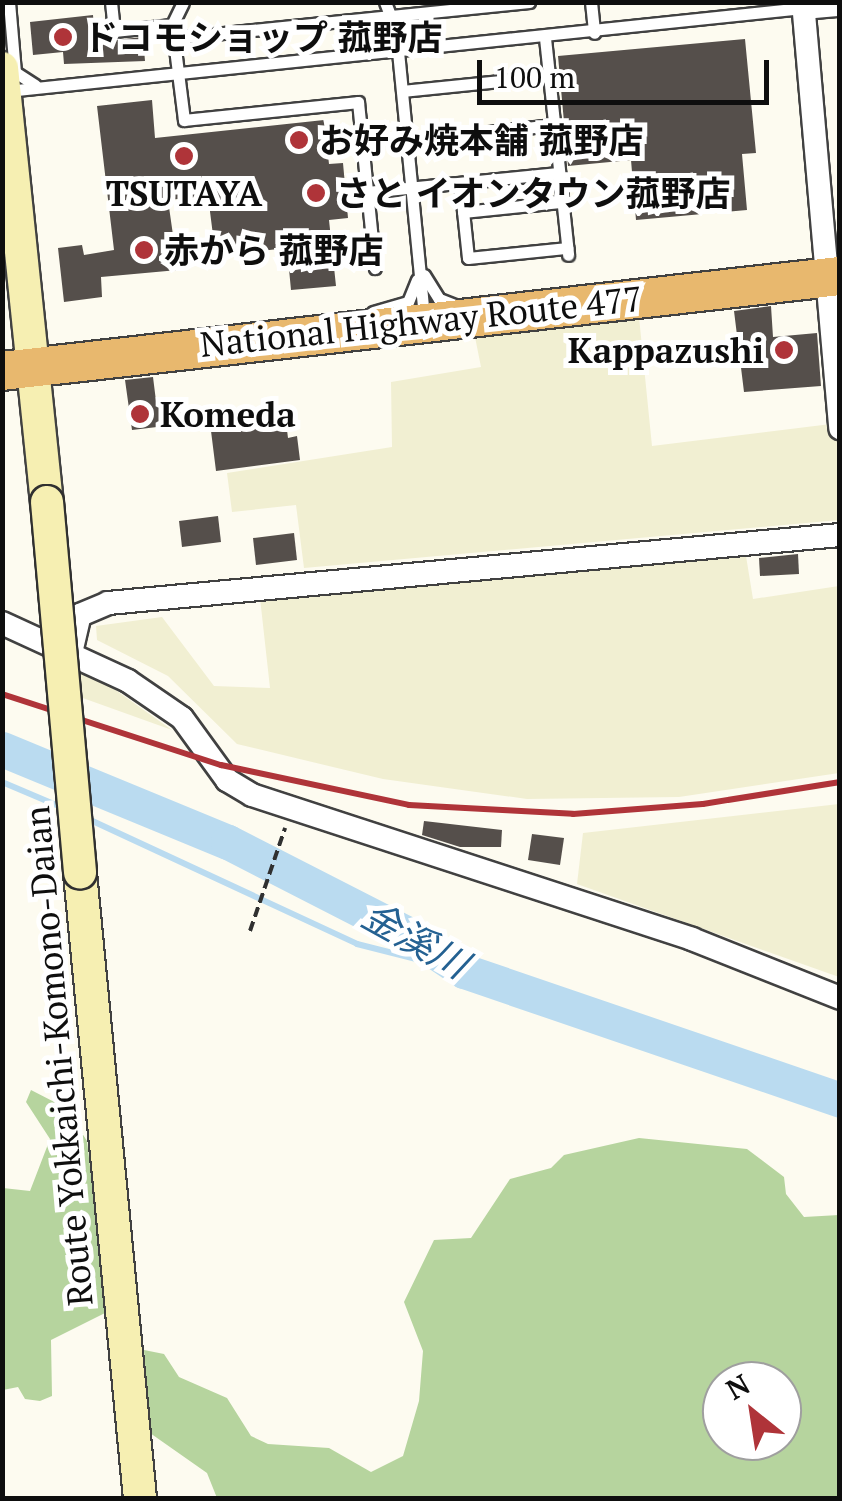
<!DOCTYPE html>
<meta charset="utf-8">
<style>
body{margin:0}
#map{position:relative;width:842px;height:1501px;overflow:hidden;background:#fdfbf0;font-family:"PT Serif","Noto Sans JP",serif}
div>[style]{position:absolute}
.farmland>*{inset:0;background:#f1efd2}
.forest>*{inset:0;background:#b6d49e}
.stream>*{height:6px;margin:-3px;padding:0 3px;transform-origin:3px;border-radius:3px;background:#badbf0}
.river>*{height:35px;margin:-17.5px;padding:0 17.5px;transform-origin:17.5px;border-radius:17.5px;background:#badbf0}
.building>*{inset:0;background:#554f4b}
.path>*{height:4px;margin-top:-2px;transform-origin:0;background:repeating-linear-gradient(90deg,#303030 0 10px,transparent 0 15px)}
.roads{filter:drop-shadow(2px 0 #414141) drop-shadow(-2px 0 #414141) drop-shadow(0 2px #414141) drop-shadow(0 -2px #414141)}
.service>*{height:11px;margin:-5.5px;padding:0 5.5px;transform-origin:5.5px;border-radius:5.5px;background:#fff}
.minor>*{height:22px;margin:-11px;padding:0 11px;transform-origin:11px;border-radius:11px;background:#fff}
.secondary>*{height:32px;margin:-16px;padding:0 16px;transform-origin:16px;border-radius:16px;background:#f6efb2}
.trunk>*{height:38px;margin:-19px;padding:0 19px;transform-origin:19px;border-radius:19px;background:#e8b86e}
.rail>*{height:6px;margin:-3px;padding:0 3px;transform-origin:3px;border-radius:3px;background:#af3439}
.bridges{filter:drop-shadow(2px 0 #303030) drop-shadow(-2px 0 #303030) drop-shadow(0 2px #303030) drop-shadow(0 -2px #303030)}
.secondary-bridge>*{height:32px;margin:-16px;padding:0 16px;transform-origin:16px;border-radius:16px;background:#f6efb2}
.dots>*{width:28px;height:28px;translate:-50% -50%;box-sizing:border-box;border:5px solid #fff;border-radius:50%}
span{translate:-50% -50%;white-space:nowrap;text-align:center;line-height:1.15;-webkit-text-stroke:10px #fff;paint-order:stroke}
.poi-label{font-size:35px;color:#0e0e0e;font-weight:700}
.left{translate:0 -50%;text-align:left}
.right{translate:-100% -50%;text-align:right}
.street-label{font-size:35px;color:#0e0e0e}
.water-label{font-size:38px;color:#246192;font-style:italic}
.frame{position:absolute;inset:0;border:5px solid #0e0e0e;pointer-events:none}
.north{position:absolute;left:702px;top:1361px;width:100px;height:100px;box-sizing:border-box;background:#fff;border:2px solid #9f9f9f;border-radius:50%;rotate:330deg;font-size:28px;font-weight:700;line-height:40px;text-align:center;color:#0e0e0e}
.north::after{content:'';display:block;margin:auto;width:35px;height:45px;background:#af3439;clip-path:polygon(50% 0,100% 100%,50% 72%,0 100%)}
.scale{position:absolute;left:477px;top:60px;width:292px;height:45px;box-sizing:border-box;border:5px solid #0e0e0e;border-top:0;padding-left:12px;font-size:30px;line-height:35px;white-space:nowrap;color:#0e0e0e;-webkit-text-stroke:8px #fff;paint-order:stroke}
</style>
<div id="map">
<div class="farmland">
<i style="clip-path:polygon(639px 317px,652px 446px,839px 423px,839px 520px,304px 568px,296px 505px,232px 512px,227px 473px,392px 447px,391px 382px,481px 367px,475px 337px)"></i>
<i style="clip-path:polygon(746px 556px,753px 599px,839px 586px,839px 773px,679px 797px,527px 799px,383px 779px,237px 744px,168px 676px,97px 640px,96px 626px,162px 617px,214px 686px,270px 688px,260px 598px)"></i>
<i style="clip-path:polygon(76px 666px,117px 691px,172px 730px,80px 697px)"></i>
<i style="clip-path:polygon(839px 804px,839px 977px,577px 884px,583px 833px)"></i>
</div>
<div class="forest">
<i style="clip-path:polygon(31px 1090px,66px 1108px,87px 1141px,107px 1312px,51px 1340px,52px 1396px,40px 1401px,25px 1399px,18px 1387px,3px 1390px,3px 1188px,30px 1191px,50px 1139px,26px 1102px)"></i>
<i style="clip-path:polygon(evenodd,639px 1138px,747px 1149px,784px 1177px,786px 1194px,804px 1217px,839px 1215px,839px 1498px,217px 1498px,207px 1473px,150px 1433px,144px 1350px,164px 1354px,179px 1377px,227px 1398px,251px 1436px,268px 1444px,329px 1448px,371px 1472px,403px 1456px,419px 1401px,423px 1351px,404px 1302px,434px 1240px,471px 1238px,510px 1179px,551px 1168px,564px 1155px,639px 1138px,722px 1381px,782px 1381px,782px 1441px,722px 1441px,722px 1381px)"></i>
</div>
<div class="stream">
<i style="left:2px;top:782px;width:64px;rotate:23deg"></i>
<i style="left:86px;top:818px;width:299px;rotate:24.9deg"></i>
<i style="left:357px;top:944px;width:110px;rotate:14.2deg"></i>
</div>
<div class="river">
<i style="left:2px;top:749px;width:244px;rotate:22.4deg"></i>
<i style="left:228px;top:842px;width:207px;rotate:27.1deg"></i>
<i style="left:412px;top:936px;width:63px;rotate:33.9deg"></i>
<i style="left:464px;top:971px;width:398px;rotate:18.9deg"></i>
</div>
<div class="building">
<i style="clip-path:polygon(93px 15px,95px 42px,143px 37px,145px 61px,64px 64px,63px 52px,33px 55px,30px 22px)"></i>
<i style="clip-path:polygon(745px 39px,756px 153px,742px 154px,747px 210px,636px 220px,631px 160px,568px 166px,558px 56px)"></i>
<i style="clip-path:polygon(152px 100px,155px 138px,324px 120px,329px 164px,343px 163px,348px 218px,329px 220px,336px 286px,291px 290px,287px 248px,234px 254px,233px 241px,214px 243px,208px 196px,168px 200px,178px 270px,101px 277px,102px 297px,64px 302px,58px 248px,82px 245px,84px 255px,114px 250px,97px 106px)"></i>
<i style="clip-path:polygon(771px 306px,773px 337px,817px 333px,821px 386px,744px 392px,734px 311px)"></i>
<i style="clip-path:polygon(153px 377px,156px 401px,179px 398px,182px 424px,132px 430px,125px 380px)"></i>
<i style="clip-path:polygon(286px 422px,288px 438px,297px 436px,300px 460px,216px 471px,211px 431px)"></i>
<i style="clip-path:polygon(218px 516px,221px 542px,182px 547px,179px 521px)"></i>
<i style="clip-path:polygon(294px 533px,297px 560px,256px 565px,253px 538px)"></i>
<i style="clip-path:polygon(798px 554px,799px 574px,760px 576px,759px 558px)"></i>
<i style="clip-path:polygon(424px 821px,502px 830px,501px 847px,460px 847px,422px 835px)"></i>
<i style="clip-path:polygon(532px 834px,564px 838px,560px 865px,528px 860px)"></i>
</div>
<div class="path">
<i style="left:250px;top:931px;width:109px;rotate:-71.2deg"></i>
</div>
<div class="roads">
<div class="service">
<i style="left:9px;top:2px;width:70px;rotate:85.1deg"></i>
<i style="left:15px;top:72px;width:24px;rotate:33deg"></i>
<i style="left:111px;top:2px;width:29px;rotate:84deg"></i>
<i style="left:114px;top:31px;width:58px;rotate:-5.9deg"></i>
<i style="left:172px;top:25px;width:96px;rotate:82.8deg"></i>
<i style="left:184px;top:120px;width:175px;rotate:-5.9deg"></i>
<i style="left:358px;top:102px;width:167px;rotate:84.2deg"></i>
<i style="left:385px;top:2px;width:31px;rotate:69deg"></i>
<i style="left:396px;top:31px;width:289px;rotate:84.4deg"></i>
<i style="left:591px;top:2px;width:31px;rotate:84deg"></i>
<i style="left:172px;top:25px;width:25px;rotate:-64deg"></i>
<i style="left:174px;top:38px;width:357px;rotate:-5.8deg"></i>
<i style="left:545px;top:38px;width:218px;rotate:83.9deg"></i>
<i style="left:7px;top:91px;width:800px;rotate:-5.95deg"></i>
<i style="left:402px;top:91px;width:148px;rotate:-5.8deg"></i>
<i style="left:406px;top:141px;width:149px;rotate:-6.2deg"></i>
<i style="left:460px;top:183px;width:75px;rotate:83.9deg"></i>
<i style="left:468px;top:258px;width:100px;rotate:-5.8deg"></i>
<i style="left:367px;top:192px;width:192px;rotate:-5.7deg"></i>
<i style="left:463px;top:212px;width:100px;rotate:-5.8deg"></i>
<i style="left:424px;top:275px;width:28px;rotate:58deg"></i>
<i style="left:439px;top:299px;width:22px;rotate:21deg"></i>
<i style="left:373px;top:312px;width:36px;rotate:-16deg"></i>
<i style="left:408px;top:302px;width:24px;rotate:-68deg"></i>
</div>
<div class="minor">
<i style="left:803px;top:2px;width:428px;rotate:85deg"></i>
<i style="left:803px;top:8px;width:37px;rotate:-5deg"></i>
<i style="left:2px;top:623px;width:139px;rotate:24.7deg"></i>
<i style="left:128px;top:681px;width:65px;rotate:34.4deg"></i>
<i style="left:182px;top:718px;width:77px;rotate:54deg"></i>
<i style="left:227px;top:780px;width:29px;rotate:31deg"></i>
<i style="left:252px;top:795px;width:463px;rotate:18.1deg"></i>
<i style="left:692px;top:939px;width:159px;rotate:21.7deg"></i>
<i style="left:71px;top:653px;width:39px;rotate:-77deg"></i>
<i style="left:80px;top:615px;width:30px;rotate:-23deg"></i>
<i style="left:108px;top:603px;width:735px;rotate:-5.31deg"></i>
</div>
<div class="secondary">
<i style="left:2px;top:68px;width:436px;rotate:84.1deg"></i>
<i style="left:80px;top:873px;width:628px;rotate:84.52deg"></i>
</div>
<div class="trunk">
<i style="left:2px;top:371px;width:843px;rotate:-6.47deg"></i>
</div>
</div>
<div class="rail">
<i style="left:2px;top:694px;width:230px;rotate:18deg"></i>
<i style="left:221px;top:765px;width:192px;rotate:12deg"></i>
<i style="left:409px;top:805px;width:164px;rotate:3.1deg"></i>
<i style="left:573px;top:814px;width:130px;rotate:-4.4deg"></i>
<i style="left:703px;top:804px;width:139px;rotate:-9.1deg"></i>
</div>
<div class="bridges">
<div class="secondary-bridge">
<i style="left:47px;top:502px;width:372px;rotate:84.9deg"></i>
</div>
</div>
<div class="dots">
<i style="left:63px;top:37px;background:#af3439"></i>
<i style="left:299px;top:140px;background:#af3439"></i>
<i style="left:184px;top:156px;background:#af3439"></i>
<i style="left:316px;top:193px;background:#af3439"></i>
<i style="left:144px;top:250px;background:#af3439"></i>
<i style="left:784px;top:350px;background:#af3439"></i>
<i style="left:140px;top:414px;background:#af3439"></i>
</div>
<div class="poi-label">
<span class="left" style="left:83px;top:37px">ドコモショップ 菰野店</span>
<span class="left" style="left:319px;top:140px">お好み焼本舗 菰野店</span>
<span style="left:184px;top:193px">TSUTAYA</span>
<span class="left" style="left:336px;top:193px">さと イオンタウン菰野店</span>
<span class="left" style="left:164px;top:250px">赤から 菰野店</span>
<span class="right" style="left:764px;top:350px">Kappazushi</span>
<span class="left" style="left:160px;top:414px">Komeda</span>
</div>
<div class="street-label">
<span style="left:421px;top:321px;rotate:-6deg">National Highway Route 477</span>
<span style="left:58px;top:1056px;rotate:-95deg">Route Yokkaichi-Komono-Daian</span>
</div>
<div class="water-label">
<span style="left:415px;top:940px;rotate:29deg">金溪川</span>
</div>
<div class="frame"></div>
<div class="north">N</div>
<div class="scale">100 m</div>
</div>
